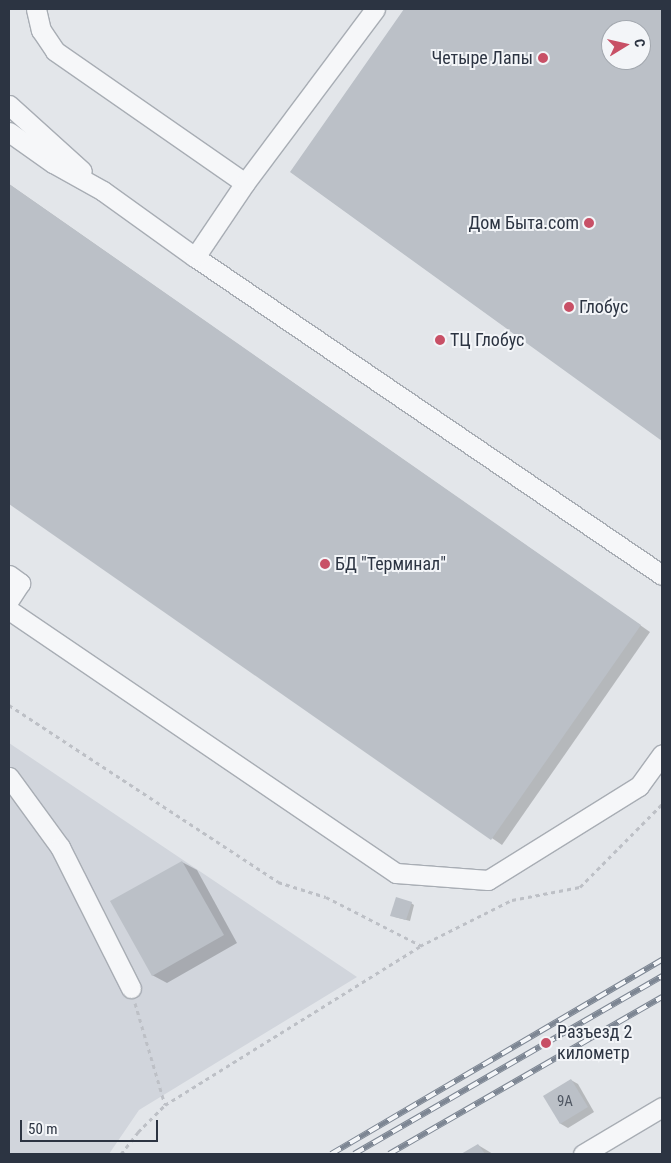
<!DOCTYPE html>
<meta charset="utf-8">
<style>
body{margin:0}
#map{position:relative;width:671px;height:1163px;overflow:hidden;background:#e3e6ea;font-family:"Roboto Condensed",sans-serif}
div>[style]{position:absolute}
.built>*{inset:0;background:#d1d5dc}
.shadow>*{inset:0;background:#0003}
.building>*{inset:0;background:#bbc0c7}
.path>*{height:3px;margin-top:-1.5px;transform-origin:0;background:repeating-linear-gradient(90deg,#bdc0c6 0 4px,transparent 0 8px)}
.roads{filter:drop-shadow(1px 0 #a8adb4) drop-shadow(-1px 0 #a8adb4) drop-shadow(0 1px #a8adb4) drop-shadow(0 -1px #a8adb4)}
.minor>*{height:19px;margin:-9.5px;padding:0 9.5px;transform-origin:9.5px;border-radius:9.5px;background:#f6f7f9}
.rail>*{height:5.5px;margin-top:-2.75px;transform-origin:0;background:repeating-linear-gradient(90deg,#f3f5f8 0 11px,#7d8693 0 22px);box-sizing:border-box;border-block:1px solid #7d8693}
.dots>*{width:14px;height:14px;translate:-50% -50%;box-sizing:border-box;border:2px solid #f3f5f8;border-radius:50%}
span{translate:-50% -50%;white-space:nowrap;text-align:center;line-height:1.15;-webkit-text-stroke:4px #f3f5f8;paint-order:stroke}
.number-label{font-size:15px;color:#505763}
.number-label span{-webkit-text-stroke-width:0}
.poi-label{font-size:18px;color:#2c3442}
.right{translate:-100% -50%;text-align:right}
.left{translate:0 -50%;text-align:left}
.frame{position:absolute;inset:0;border:10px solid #2c3442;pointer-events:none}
.north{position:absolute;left:601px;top:20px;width:50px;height:50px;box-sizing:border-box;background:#f3f5f8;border:1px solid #a3a8af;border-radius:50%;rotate:81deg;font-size:14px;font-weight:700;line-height:20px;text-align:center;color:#2c3442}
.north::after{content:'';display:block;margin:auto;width:18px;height:22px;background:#c85066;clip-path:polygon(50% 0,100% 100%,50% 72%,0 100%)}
.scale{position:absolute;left:20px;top:1120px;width:138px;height:22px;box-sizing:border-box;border:2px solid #2c3442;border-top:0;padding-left:6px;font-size:15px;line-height:18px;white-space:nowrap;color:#2c3442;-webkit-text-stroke:4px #f3f5f8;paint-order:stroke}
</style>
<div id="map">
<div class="built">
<i style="clip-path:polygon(9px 743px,357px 977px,139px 1110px,109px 1154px,9px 1154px)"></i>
</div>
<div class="shadow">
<i style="clip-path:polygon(evenodd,405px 9px,662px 9px,662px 440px,291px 172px,405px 9px,611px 30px,641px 30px,641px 60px,611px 60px,611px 30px)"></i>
<i style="clip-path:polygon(9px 184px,650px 632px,502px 845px,9px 503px)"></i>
<i style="clip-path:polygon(182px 862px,197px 870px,237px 943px,167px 983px,152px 975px)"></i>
<i style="clip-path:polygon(411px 903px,414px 905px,410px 921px,395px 917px)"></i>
<i style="clip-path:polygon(571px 1080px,578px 1084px,594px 1112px,568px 1128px,561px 1124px,545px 1096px)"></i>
<i style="clip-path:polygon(478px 1145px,493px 1154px,464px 1154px)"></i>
</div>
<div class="building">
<i style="clip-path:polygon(evenodd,404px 9px,662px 9px,662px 441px,290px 172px,404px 9px,611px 30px,641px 30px,641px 60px,611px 60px,611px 30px)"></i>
<i style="clip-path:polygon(9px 184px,641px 625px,491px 840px,9px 504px)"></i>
<i style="clip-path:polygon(182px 861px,224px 935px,152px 976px,110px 901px)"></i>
<i style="clip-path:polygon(396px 897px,412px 902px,406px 920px,390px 916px)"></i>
<i style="clip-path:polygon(571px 1079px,588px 1107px,560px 1124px,543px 1096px)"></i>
<i style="clip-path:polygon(478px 1144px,485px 1154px,461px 1154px)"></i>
</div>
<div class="path">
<i style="left:9px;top:705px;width:322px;rotate:33.3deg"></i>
<i style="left:278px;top:882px;width:50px;rotate:17.4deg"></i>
<i style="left:326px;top:897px;width:106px;rotate:27.1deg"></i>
<i style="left:135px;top:1003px;width:106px;rotate:73.6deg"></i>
<i style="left:121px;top:1154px;width:28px;rotate:-52deg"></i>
<i style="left:138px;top:1132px;width:38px;rotate:-45deg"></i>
<i style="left:165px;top:1105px;width:301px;rotate:-31.9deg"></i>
<i style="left:420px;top:946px;width:103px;rotate:-26.6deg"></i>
<i style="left:512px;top:900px;width:69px;rotate:-10.8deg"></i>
<i style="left:580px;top:887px;width:117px;rotate:-45.3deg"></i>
</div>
<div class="roads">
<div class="minor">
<i style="left:36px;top:9px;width:22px;rotate:77deg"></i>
<i style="left:41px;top:30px;width:25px;rotate:56deg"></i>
<i style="left:55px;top:51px;width:231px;rotate:34.8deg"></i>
<i style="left:9px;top:105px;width:98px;rotate:42.1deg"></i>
<i style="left:9px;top:132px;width:54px;rotate:35.2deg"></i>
<i style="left:53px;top:163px;width:57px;rotate:29.2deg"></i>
<i style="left:103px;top:191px;width:113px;rotate:35.7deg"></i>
<i style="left:195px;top:257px;width:565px;rotate:34.25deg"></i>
<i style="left:195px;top:257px;width:89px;rotate:-56deg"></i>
<i style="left:245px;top:183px;width:217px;rotate:-53.2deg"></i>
<i style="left:9px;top:575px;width:14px;rotate:36deg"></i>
<i style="left:20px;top:583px;width:20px;rotate:123deg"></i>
<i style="left:9px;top:610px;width:468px;rotate:34.2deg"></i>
<i style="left:396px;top:873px;width:92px;rotate:4.4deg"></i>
<i style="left:488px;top:880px;width:178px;rotate:-31.9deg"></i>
<i style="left:639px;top:786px;width:39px;rotate:-54deg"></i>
<i style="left:9px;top:777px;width:87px;rotate:53.9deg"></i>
<i style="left:60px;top:847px;width:158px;rotate:63.3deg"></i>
<i style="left:583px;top:1154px;width:92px;rotate:-30.7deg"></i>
</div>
</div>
<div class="rail">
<i style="left:331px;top:1154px;width:384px;rotate:-30.4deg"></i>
<i style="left:354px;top:1154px;width:356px;rotate:-30deg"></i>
<i style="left:389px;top:1154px;width:315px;rotate:-29.9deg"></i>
</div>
<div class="dots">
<i style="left:543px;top:58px;background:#c85066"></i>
<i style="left:589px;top:223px;background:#c85066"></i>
<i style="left:569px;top:307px;background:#c85066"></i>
<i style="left:440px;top:340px;background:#c85066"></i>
<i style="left:325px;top:564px;background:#c85066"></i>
<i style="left:546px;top:1043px;background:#c85066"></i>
</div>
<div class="number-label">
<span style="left:565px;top:1102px">9А</span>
</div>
<div class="poi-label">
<span class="right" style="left:533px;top:58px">Четыре Лапы</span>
<span class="right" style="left:579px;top:223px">Дом Быта.com</span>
<span class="left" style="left:579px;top:307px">Глобус</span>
<span class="left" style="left:450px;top:340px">ТЦ Глобус</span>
<span class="left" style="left:335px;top:564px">БД "Терминал"</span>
<span class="left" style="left:557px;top:1043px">Разъезд 2<br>километр</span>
</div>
<div class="frame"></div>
<div class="north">С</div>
<div class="scale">50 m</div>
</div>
